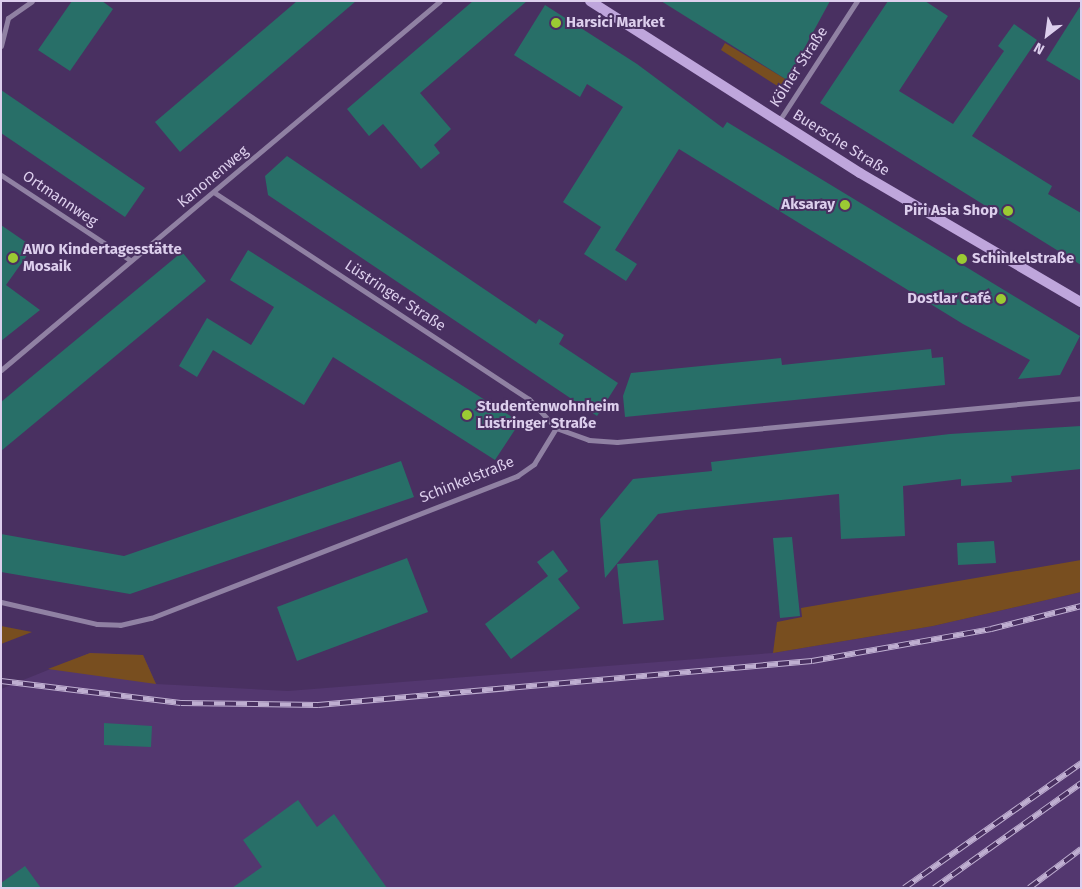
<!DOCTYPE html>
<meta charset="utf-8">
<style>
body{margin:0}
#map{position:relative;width:1082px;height:889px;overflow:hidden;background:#493061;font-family:"Fira Sans",sans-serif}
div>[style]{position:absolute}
.built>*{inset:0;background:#53376f}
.green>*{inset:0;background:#784e1f}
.building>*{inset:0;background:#286f68}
.street>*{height:5px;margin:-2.5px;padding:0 2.5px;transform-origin:2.5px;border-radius:2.5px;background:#9081a3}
.secondary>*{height:10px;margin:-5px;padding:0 5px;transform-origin:5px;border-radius:5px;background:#bfa6dc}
.rail>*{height:5.5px;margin-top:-2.75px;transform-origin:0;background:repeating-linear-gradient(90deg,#493061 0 11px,#bfafd1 0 22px);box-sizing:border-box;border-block:1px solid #bfafd1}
.dots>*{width:14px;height:14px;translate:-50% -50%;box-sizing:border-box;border:2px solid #493061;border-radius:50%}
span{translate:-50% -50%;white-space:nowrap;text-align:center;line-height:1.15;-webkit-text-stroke:4px #493061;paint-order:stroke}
.poi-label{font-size:15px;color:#ddcfed;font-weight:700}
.left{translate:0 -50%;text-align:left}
.right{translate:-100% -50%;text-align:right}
.street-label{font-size:15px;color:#ddcfed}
.frame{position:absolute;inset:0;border:2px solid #ddcfed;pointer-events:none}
.north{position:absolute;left:1022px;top:10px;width:50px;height:50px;-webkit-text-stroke:4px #493061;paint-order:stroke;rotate:210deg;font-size:14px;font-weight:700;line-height:20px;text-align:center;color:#ddcfed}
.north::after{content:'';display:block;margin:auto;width:18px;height:22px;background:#ddcfed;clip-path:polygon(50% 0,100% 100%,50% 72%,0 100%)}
</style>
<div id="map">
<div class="built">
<i style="clip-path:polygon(1081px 592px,1081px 888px,1px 888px,1px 689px,90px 653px,143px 655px,156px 684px,288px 691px,773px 653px,933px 626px)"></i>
</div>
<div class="green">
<i style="clip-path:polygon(725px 43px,787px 80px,782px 89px,721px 50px)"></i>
<i style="clip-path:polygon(1081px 560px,1081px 592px,933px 626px,773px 653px,777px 622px,802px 617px,801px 608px)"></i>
<i style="clip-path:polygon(1px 626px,32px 632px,1px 644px)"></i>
<i style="clip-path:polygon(90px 653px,143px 655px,156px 684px,48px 669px)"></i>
</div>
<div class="building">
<i style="clip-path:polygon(72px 1px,102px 1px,113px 9px,70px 71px,38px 50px)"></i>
<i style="clip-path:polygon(297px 1px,356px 1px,180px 152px,155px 122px)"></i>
<i style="clip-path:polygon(473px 1px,527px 1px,420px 93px,451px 129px,434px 145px,440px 153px,421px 169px,383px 124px,369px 136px,347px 109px)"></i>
<i style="clip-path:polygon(661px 1px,830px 1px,787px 80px)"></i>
<i style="clip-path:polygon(888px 1px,925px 1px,948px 16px,899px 91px,953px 124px,1004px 51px,998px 46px,1014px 24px,1037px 40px,972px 136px,1052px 186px,1048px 194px,1081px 213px,1081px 265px,820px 103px)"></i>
<i style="clip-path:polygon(545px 5px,637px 64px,723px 128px,727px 122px,1080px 336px,1060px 375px,1018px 379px,1030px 360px,963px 324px,679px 149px,615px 250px,637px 264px,626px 281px,584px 254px,601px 227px,563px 202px,623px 107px,587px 84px,580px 97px,514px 55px)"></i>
<i style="clip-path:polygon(1081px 5px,1081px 81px,1046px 60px)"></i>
<i style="clip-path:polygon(1px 90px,145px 188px,125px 217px,1px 133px)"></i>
<i style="clip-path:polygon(287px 156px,536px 324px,539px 319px,564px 335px,559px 344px,618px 383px,597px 416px,268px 195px,265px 176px)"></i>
<i style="clip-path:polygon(1px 225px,33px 247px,6px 285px,40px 310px,1px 341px)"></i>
<i style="clip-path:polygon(248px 250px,520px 422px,495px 460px,333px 357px,304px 405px,213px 350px,197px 377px,179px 366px,207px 318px,251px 345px,274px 307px,230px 280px)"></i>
<i style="clip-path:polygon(182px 252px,206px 281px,1px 451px,1px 402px)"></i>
<i style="clip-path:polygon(931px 349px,932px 358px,943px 357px,945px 385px,625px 417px,623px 396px,631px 373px,781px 358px,782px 365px)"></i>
<i style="clip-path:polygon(1081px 426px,1081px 469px,1011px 476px,1012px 482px,961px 486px,961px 479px,903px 486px,905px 536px,841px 539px,839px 494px,686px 510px,658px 514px,605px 578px,600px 519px,633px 479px,712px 471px,711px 462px,950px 434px)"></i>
<i style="clip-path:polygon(401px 461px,414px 497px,130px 594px,1px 572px,1px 534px,124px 556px)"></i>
<i style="clip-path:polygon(792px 537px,800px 616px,780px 618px,773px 538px)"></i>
<i style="clip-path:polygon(994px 541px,996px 563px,958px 565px,957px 543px)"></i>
<i style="clip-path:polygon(553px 550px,568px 571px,558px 579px,580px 608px,511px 659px,485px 624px,548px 576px,537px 562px)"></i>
<i style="clip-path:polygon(407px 558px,428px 612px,297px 661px,277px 607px)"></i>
<i style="clip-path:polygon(658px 560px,664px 620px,623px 624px,617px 564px)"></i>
<i style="clip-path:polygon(104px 723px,152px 726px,151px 747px,104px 745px)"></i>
<i style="clip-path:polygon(298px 800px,317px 827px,334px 814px,387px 888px,232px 888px,262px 867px,243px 840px)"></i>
<i style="clip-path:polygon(25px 866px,41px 888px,1px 888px,1px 883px)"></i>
</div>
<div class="street">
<i style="left:1px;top:46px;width:29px;rotate:-76deg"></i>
<i style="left:8px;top:18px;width:29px;rotate:-35deg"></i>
<i style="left:779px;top:121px;width:143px;rotate:-57deg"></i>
<i style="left:1px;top:175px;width:154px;rotate:33.4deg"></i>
<i style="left:215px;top:193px;width:376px;rotate:33.3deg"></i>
<i style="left:529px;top:399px;width:40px;rotate:47deg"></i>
<i style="left:1px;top:370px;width:573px;rotate:-40.05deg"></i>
<i style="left:1px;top:602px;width:98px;rotate:12.9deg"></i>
<i style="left:97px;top:624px;width:23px;rotate:2deg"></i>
<i style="left:120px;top:625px;width:32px;rotate:-13deg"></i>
<i style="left:151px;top:618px;width:393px;rotate:-21.2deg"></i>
<i style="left:517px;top:476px;width:21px;rotate:-35deg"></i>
<i style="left:534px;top:464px;width:42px;rotate:-58.6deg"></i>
<i style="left:556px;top:428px;width:35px;rotate:20deg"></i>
<i style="left:589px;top:440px;width:28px;rotate:4deg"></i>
<i style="left:617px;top:442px;width:466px;rotate:-5.4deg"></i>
</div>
<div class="secondary">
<i style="left:590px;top:1px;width:320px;rotate:32.5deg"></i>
<i style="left:860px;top:173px;width:256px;rotate:30.3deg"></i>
</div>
<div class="rail">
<i style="left:1px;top:681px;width:181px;rotate:7deg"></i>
<i style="left:181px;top:703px;width:137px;rotate:0.8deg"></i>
<i style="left:318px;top:705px;width:496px;rotate:-5.1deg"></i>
<i style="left:812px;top:661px;width:182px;rotate:-10.1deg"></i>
<i style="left:991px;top:629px;width:93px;rotate:-14.3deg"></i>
<i style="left:904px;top:888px;width:217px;rotate:-35.2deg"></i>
<i style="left:934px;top:888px;width:181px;rotate:-35.5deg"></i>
<i style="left:1029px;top:888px;width:65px;rotate:-36.9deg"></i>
</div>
<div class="dots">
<i style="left:556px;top:23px;background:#9bcb33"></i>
<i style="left:845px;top:205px;background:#9bcb33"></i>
<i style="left:1008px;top:211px;background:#9bcb33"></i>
<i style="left:13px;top:258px;background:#9bcb33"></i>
<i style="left:962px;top:259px;background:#9bcb33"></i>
<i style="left:1001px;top:299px;background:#9bcb33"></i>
<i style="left:467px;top:415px;background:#9bcb33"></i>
</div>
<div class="poi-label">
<span class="left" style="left:566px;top:23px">Harsici Market</span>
<span class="right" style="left:835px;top:205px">Aksaray</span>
<span class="right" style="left:998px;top:211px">Piri Asia Shop</span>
<span class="left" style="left:23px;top:258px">AWO Kindertagesstätte<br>Mosaik</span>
<span class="left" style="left:972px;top:259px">Schinkelstraße</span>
<span class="right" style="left:991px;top:299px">Dostlar Café</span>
<span class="left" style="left:477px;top:415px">Studentenwohnheim<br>Lüstringer Straße</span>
</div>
<div class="street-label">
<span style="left:799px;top:67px;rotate:-57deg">Kölner Straße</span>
<span style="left:841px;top:143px;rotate:32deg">Buersche Straße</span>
<span style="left:213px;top:177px;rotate:-40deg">Kanonenweg</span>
<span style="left:60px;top:199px;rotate:34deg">Ortmannweg</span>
<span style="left:395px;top:296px;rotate:33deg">Lüstringer Straße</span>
<span style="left:467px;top:480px;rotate:-22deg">Schinkelstraße</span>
</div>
<div class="frame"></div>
<div class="north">N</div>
</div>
